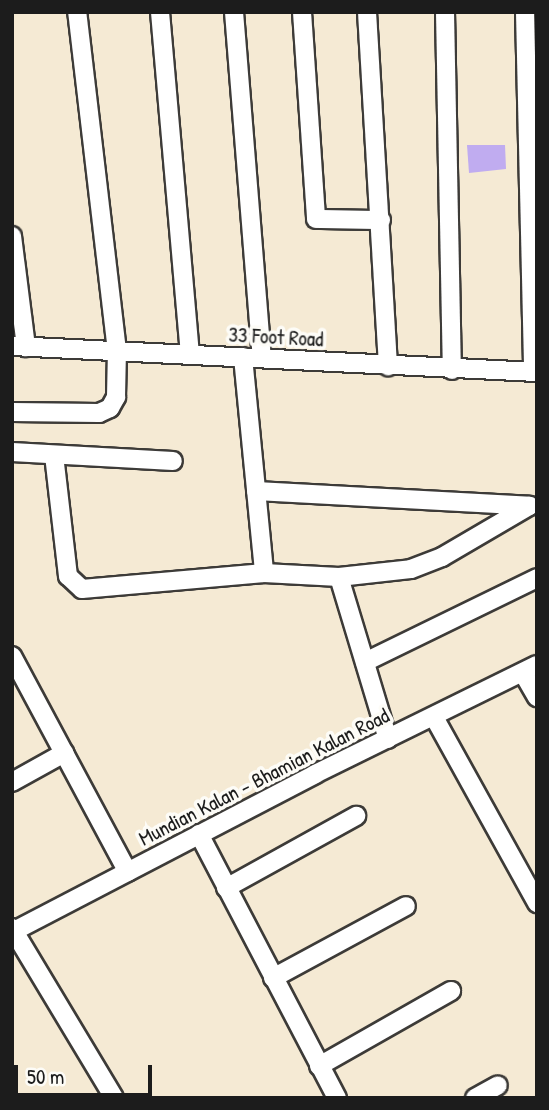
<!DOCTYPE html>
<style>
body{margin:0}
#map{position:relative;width:549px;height:1110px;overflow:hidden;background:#f5ead4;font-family:"Patrick Hand",sans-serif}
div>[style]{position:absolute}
.building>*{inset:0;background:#c0acf0}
.roads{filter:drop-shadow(2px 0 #3d3b38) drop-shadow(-2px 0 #3d3b38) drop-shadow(0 2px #3d3b38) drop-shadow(0 -2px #3d3b38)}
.minor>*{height:18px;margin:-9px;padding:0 9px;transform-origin:9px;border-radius:9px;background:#fff}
span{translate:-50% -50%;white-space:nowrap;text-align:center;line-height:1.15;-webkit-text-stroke:7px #fdfcf7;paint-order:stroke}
.street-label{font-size:21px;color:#1c1c1c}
.frame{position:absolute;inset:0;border:14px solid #1c1c1c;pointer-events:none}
.scale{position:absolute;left:14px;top:1065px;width:138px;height:32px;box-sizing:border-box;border:4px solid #1c1c1c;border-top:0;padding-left:9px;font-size:21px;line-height:24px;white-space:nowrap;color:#1c1c1c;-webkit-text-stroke:5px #fdfcf7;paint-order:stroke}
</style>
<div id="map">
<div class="building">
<i style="clip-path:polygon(467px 145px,505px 145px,506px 169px,469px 173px)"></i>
</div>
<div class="roads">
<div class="minor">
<i style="left:160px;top:12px;width:344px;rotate:85deg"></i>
<i style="left:234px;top:12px;width:347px;rotate:85.4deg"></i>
<i style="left:302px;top:12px;width:207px;rotate:86.1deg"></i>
<i style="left:316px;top:219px;width:65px;rotate:0.9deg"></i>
<i style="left:367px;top:12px;width:355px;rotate:86.6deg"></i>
<i style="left:445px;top:12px;width:358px;rotate:88.9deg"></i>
<i style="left:525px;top:12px;width:359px;rotate:88.7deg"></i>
<i style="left:12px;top:236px;width:112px;rotate:82.8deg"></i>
<i style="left:12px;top:346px;width:526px;rotate:2.84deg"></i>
<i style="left:243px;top:357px;width:217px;rotate:84.4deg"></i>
<i style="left:12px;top:412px;width:87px;rotate:0.7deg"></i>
<i style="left:99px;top:413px;width:12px;rotate:-24deg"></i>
<i style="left:110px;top:408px;width:13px;rotate:-61deg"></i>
<i style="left:116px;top:397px;width:46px;rotate:-88.8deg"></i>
<i style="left:117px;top:351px;width:341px;rotate:-96.7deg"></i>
<i style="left:12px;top:452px;width:161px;rotate:3.2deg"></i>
<i style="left:54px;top:455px;width:122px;rotate:83.4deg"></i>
<i style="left:68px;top:576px;width:19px;rotate:43deg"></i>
<i style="left:82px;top:589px;width:183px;rotate:-5deg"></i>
<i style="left:264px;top:573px;width:75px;rotate:3.1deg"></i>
<i style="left:339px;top:577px;width:72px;rotate:-6.3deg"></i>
<i style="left:411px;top:569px;width:33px;rotate:-21deg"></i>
<i style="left:442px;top:557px;width:101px;rotate:-30.4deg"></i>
<i style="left:256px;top:491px;width:274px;rotate:3.1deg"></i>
<i style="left:339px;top:577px;width:169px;rotate:73.2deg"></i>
<i style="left:12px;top:656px;width:245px;rotate:61.8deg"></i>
<i style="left:365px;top:662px;width:191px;rotate:-26deg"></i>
<i style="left:523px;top:673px;width:28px;rotate:60deg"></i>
<i style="left:434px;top:717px;width:213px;rotate:61deg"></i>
<i style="left:12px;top:782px;width:60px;rotate:-29.1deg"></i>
<i style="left:199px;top:834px;width:298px;rotate:62.4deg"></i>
<i style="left:226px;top:888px;width:149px;rotate:-29deg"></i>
<i style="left:12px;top:928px;width:198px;rotate:59deg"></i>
<i style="left:12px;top:932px;width:342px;rotate:-27.5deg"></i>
<i style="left:315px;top:774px;width:247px;rotate:-26.2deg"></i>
<i style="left:273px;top:978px;width:151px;rotate:-28.4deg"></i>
<i style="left:319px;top:1066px;width:152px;rotate:-29.6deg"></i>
<i style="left:475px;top:1098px;width:26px;rotate:-29deg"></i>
</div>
</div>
<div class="street-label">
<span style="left:276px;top:337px;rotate:3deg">33 Foot Road</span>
<span style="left:264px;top:777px;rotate:-27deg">Mundian Kalan - Bhamian Kalan Road</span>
</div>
<div class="frame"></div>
<div class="scale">50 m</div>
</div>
